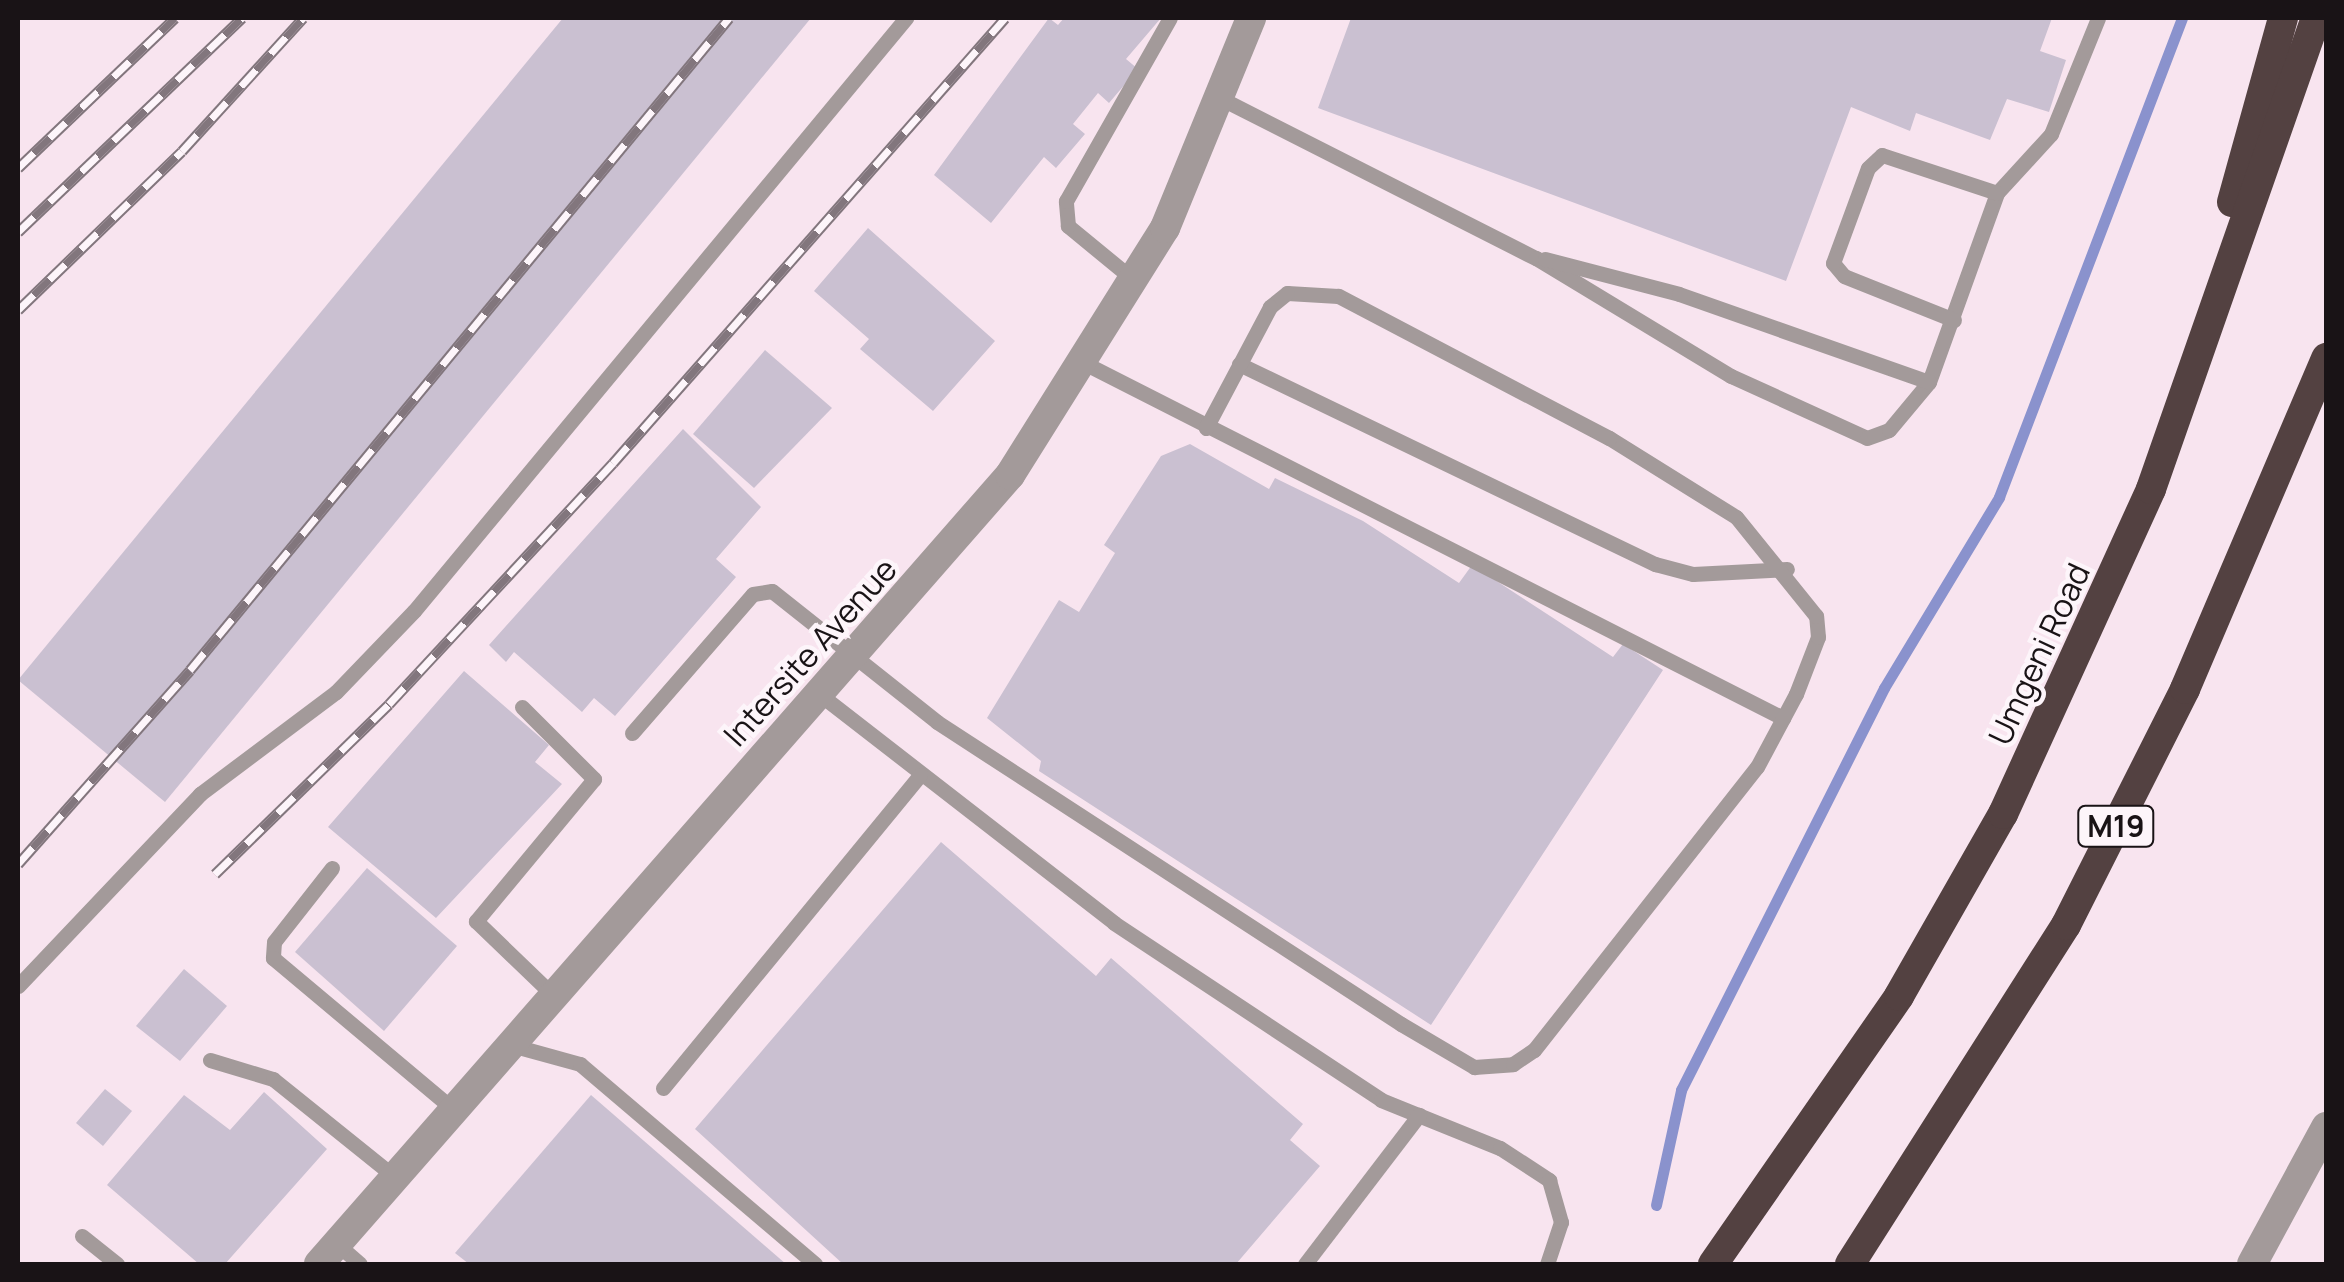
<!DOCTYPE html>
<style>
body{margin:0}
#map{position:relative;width:2344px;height:1282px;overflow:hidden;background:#f8e4ef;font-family:Manrope,sans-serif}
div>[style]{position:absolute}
.stream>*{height:11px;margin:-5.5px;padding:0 5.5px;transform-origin:5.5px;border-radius:5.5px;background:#8a92cd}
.building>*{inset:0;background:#cac0d1}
.lane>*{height:15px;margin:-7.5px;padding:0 7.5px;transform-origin:7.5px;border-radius:7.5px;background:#a39a9a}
.street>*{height:30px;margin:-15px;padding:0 15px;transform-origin:15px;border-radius:15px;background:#a39a9a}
.highway>*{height:30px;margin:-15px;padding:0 15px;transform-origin:15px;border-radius:15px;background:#534141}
.rail>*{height:11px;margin-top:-5.5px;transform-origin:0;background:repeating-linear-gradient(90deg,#fdf5fa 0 22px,#82767d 0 44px);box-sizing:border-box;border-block:2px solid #82767d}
span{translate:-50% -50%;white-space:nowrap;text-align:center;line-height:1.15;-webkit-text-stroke:9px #fdf5fa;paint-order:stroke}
.shield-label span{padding:2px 8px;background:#fdf5fa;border:2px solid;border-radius:8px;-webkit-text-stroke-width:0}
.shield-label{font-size:30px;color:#191316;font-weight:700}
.street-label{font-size:32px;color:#191316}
.frame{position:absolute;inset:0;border:20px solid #191316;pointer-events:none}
</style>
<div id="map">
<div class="stream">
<i style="left:1656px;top:1205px;width:118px;rotate:-77.7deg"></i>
<i style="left:1681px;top:1090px;width:450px;rotate:-63.2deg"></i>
<i style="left:1884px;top:688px;width:223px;rotate:-58.9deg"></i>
<i style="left:1999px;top:497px;width:513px;rotate:-69.09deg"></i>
</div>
<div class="building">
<i style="clip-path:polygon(563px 18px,811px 18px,165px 802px,18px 680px)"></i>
<i style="clip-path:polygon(1049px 18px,1058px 25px,1064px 18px,1161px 18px,1126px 59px,1138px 69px,1109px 103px,1098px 93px,1073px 124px,1085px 134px,1056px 168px,1044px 157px,991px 223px,934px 175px)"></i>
<i style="clip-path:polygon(1351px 18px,2052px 18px,2040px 51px,2066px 60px,2049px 112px,2007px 99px,1990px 140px,1916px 113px,1910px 131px,1851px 107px,1786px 281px,1318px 108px)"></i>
<i style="clip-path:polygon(868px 228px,995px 341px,933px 411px,860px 349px,869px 339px,814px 291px)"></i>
<i style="clip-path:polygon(765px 350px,832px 408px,754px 488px,693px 434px)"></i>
<i style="clip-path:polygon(683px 429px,761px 507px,716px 559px,736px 577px,615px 716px,594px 698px,582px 712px,514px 652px,506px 662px,489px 645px)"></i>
<i style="clip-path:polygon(1190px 444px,1269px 489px,1275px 478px,1363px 521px,1459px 583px,1472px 565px,1613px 657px,1623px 644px,1663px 670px,1431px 1025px,1039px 771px,1041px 761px,987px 718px,1059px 600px,1079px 612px,1115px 553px,1104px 545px,1161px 456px)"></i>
<i style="clip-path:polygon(464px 671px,549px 745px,535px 762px,562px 784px,436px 918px,328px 827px)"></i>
<i style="clip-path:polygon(941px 842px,1096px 976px,1111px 958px,1303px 1124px,1290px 1140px,1320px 1166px,1236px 1264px,843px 1264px,695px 1129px)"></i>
<i style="clip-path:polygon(367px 868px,457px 946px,384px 1031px,295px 952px)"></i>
<i style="clip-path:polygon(184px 969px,227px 1006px,180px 1061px,136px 1026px)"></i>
<i style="clip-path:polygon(105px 1089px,132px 1111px,103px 1146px,76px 1123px)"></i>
<i style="clip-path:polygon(264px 1092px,327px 1149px,225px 1264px,199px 1264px,107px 1185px,184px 1095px,230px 1130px)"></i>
<i style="clip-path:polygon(591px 1095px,786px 1264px,469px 1264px,455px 1253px)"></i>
</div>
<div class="lane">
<i style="left:1220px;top:98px;width:354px;rotate:26.9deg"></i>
<i style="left:1536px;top:258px;width:228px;rotate:31.2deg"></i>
<i style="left:1731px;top:376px;width:149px;rotate:24.5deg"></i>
<i style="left:1867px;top:438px;width:23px;rotate:-20deg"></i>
<i style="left:1889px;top:430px;width:62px;rotate:-50.2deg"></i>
<i style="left:1929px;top:382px;width:201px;rotate:-70.2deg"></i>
<i style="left:1997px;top:193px;width:80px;rotate:-47.5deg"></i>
<i style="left:2051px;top:134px;width:125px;rotate:-67.9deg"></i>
<i style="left:1545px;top:259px;width:138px;rotate:14.6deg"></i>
<i style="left:1679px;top:294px;width:265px;rotate:19.4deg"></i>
<i style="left:1135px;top:281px;width:87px;rotate:-140.6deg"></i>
<i style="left:1068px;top:226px;width:25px;rotate:-95deg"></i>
<i style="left:1066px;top:201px;width:210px;rotate:-60.4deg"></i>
<i style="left:1954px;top:320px;width:118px;rotate:-158.2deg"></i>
<i style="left:1844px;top:276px;width:17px;rotate:-130deg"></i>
<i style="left:1833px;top:263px;width:101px;rotate:-69.8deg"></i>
<i style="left:1868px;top:168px;width:19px;rotate:-43deg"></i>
<i style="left:1882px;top:155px;width:121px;rotate:18.3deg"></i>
<i style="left:1086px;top:364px;width:782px;rotate:26.93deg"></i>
<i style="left:1239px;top:364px;width:462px;rotate:25.7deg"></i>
<i style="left:1655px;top:564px;width:39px;rotate:15deg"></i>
<i style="left:1693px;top:574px;width:94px;rotate:-3deg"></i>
<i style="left:818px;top:693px;width:375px;rotate:37.8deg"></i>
<i style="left:1114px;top:923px;width:320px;rotate:33.5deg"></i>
<i style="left:1381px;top:1100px;width:128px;rotate:22deg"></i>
<i style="left:1500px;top:1148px;width:59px;rotate:33.1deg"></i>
<i style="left:1549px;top:1180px;width:44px;rotate:74.1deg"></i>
<i style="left:1561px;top:1222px;width:44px;rotate:108.4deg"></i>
<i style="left:522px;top:707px;width:102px;rotate:45deg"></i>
<i style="left:594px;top:779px;width:185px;rotate:129.7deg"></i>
<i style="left:476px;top:921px;width:108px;rotate:43.9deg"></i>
<i style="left:632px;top:733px;width:184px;rotate:-49deg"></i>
<i style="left:753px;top:594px;width:19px;rotate:-9deg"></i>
<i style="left:772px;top:591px;width:211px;rotate:38.4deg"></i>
<i style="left:937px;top:722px;width:554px;rotate:33.06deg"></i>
<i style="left:1401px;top:1024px;width:85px;rotate:30.5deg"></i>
<i style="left:1474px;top:1067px;width:39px;rotate:-4deg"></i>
<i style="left:1513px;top:1064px;width:25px;rotate:-34deg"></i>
<i style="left:1534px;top:1050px;width:360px;rotate:-51.8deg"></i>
<i style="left:1757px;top:767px;width:83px;rotate:-61.9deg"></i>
<i style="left:1796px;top:694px;width:61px;rotate:-68.9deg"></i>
<i style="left:1818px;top:637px;width:21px;rotate:-95deg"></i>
<i style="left:1816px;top:616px;width:127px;rotate:-128.9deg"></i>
<i style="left:1736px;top:517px;width:150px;rotate:-148.1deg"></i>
<i style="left:1609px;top:438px;width:306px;rotate:-152.3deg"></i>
<i style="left:1338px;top:296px;width:51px;rotate:-176.6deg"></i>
<i style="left:1287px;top:293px;width:22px;rotate:141deg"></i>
<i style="left:1270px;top:307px;width:137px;rotate:117.9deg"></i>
<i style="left:332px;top:868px;width:94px;rotate:128.1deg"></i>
<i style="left:274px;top:942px;width:16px;rotate:94deg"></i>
<i style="left:273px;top:958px;width:236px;rotate:40deg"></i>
<i style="left:18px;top:986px;width:265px;rotate:-46.5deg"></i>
<i style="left:200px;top:794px;width:170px;rotate:-36.9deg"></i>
<i style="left:336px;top:692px;width:112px;rotate:-46.1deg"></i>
<i style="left:414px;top:611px;width:771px;rotate:-50.32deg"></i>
<i style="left:511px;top:1045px;width:72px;rotate:15.4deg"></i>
<i style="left:580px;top:1064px;width:309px;rotate:40.4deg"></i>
<i style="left:210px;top:1060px;width:66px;rotate:16.8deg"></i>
<i style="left:273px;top:1079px;width:156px;rotate:38.8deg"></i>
<i style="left:663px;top:1088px;width:405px;rotate:-50.6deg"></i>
<i style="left:82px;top:1236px;width:45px;rotate:38.7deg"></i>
<i style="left:337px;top:1244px;width:30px;rotate:41deg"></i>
<i style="left:1305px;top:1264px;width:188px;rotate:-52.6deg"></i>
</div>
<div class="street">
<i style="left:319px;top:1264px;width:1049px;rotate:-48.79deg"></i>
<i style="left:1010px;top:475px;width:292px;rotate:-57.9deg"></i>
<i style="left:1165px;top:228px;width:227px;rotate:-67.7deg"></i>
<i style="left:2252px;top:1264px;width:156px;rotate:-61.6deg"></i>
</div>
<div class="highway">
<i style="left:2232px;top:202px;width:191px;rotate:-74.5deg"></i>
<i style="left:1713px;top:1264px;width:326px;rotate:-55.2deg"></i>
<i style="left:1899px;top:996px;width:210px;rotate:-60.3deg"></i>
<i style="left:2003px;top:814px;width:357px;rotate:-65.5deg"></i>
<i style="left:2151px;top:489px;width:499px;rotate:-70.7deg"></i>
<i style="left:1850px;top:1264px;width:402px;rotate:-57.5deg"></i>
<i style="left:2066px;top:925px;width:264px;rotate:-63.2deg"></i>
<i style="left:2185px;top:689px;width:360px;rotate:-66.9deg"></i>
</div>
<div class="rail">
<i style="left:18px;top:168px;width:217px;rotate:-43.7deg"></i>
<i style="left:18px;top:232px;width:310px;rotate:-43.7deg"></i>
<i style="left:18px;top:310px;width:228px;rotate:-44.1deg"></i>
<i style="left:182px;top:151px;width:180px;rotate:-47.7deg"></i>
<i style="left:18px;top:864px;width:259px;rotate:-48.4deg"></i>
<i style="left:190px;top:670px;width:846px;rotate:-50.42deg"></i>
<i style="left:215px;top:874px;width:243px;rotate:-44.3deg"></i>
<i style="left:389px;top:704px;width:329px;rotate:-47.1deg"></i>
<i style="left:613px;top:463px;width:593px;rotate:-48.62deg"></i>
</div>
<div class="shield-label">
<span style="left:2116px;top:826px">M19</span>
</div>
<div class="street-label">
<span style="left:810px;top:652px;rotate:-48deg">Intersite Avenue</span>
<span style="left:2039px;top:654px;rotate:-65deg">Umgeni Road</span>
</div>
<div class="frame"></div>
</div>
